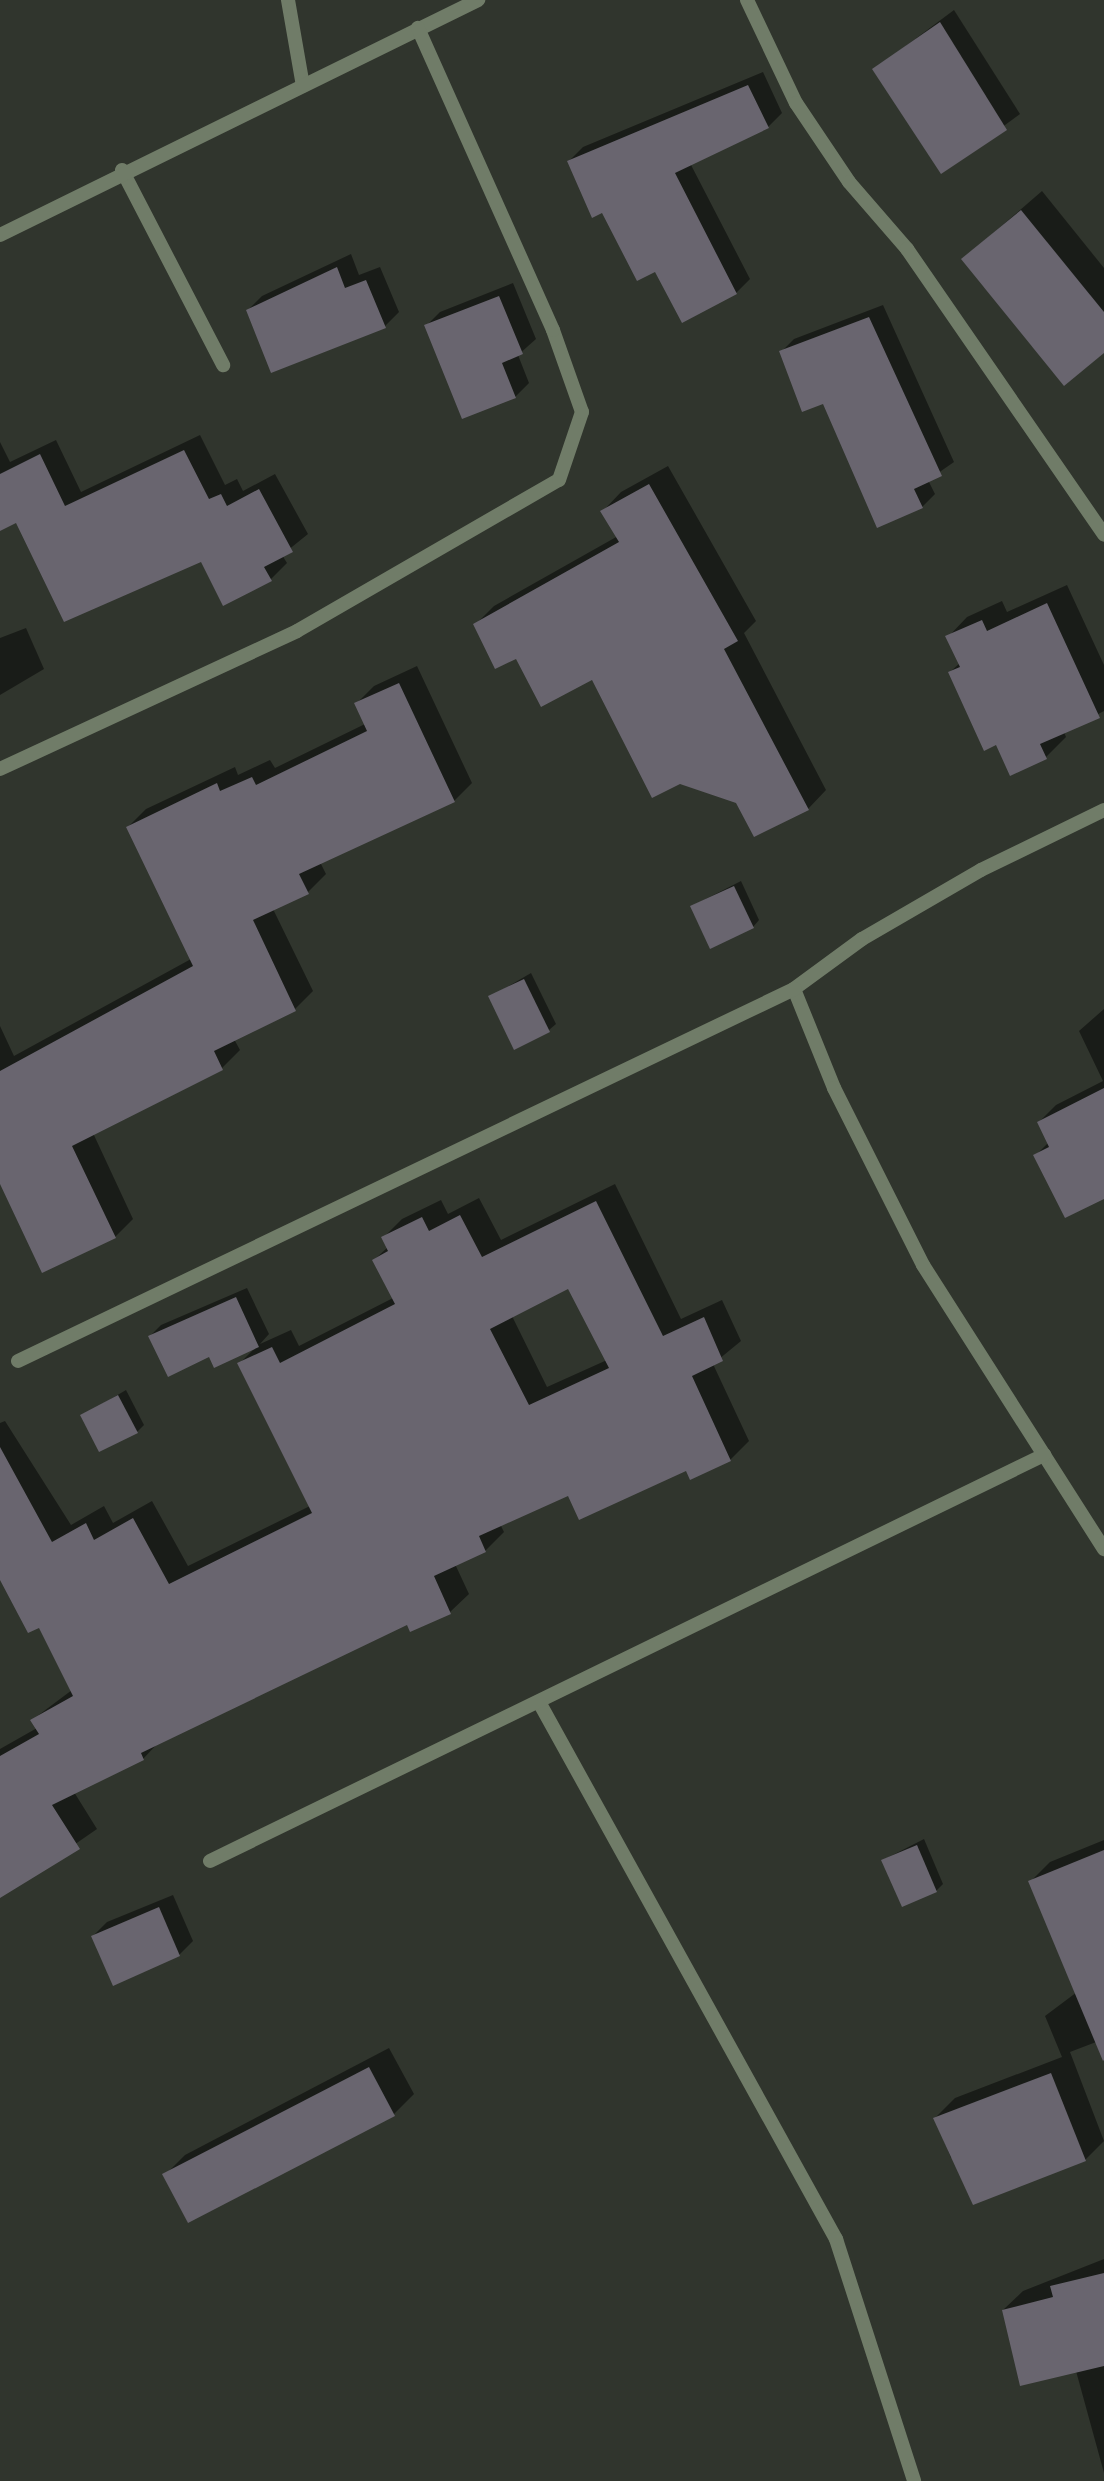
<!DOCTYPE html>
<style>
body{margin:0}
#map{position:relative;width:1104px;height:2481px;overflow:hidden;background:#30352d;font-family:"Noto Sans",sans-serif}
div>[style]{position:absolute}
.shadow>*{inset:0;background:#0007}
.building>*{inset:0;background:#69656f}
.street>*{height:14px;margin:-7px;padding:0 7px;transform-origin:7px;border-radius:7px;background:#707c68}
span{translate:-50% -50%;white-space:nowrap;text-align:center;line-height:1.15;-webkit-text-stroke:6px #191c18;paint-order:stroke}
</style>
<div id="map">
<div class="shadow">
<i style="clip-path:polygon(954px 10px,1020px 114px,941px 172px,875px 69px)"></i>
<i style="clip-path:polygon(763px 72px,782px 113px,768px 127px,690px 163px,750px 279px,736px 293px,655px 269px,603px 211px,569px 161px,583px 147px)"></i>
<i style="clip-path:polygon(1042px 191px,1104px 268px,1104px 351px,963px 259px)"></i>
<i style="clip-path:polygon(351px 254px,359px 275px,380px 267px,399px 312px,385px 326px,248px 310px,262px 296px)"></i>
<i style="clip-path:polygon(513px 283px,536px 339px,518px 355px,529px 383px,515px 397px,463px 417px,426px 326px,440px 312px)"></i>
<i style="clip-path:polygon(883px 305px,954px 462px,928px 480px,935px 494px,922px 507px,781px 352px,794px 339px)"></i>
<i style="clip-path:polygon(200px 435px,225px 485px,237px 479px,243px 491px,275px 474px,308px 534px,282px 555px,287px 563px,271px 579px,224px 604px,201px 560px,17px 521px,0 529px,0 442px,10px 462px,56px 440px,81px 492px)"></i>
<i style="clip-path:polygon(668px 466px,756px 621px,744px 633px,826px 790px,808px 809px,737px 801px,593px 677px,517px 656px,475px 625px,494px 606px,618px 536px,603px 511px,621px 492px)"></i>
<i style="clip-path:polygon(1067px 585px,1104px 665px,1104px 711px,1064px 732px,1066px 737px,1046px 757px,997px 743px,950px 672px,960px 663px,948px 637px,967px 617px,1002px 601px,1007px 612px)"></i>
<i style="clip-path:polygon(26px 628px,44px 669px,0 695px,0 638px)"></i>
<i style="clip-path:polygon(417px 666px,472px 783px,454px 801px,320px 862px,326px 874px,308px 892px,273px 909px,313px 991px,295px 1009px,234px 1039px,240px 1050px,222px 1068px,93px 1133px,133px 1219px,115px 1237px,0 1179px,0 1026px,14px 1056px,191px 959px,128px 827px,146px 809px,235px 767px,238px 775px,270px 760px,275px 768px,365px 724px,356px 704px,374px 686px)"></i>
<i style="clip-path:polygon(741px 881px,759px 920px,753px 927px,692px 906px)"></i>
<i style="clip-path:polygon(531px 973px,556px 1024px,549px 1030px,490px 997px)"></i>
<i style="clip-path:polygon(1104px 1009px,1104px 1197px,1035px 1156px,1049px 1142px,1039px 1122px,1056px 1105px,1103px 1081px,1079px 1031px)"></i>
<i style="clip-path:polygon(evenodd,615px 1184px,681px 1319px,722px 1300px,741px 1341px,713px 1364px,749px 1441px,730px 1460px,568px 1493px,500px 1524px,504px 1532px,485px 1551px,455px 1564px,469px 1594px,450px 1612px,408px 1622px,159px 1742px,143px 1759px,74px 1792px,97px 1829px,0 1896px,0 1749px,37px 1728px,32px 1720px,72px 1690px,39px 1625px,0 1578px,0 1423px,5px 1421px,71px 1525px,104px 1506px,113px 1523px,152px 1501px,188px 1566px,310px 1506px,239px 1364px,256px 1347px,210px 1355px,150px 1336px,161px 1325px,247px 1288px,269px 1334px,260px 1344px,291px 1330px,299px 1346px,393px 1298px,374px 1260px,388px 1247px,383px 1238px,402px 1219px,441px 1200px,448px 1214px,479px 1198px,501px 1240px,615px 1184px,569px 1287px,607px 1360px,547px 1387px,512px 1316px,569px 1287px)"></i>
<i style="clip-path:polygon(126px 1390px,144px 1425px,137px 1432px,82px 1416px)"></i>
<i style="clip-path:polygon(924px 1839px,943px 1884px,936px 1891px,883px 1860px)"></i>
<i style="clip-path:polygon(1104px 1840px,1104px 2039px,1070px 2052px,1104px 2141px,1085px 2160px,951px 2158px,935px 2118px,955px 2098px,1062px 2057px,1045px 2016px,1077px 1992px,1031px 1881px,1050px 1862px)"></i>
<i style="clip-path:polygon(173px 1895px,193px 1941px,179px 1955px,93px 1936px,107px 1922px)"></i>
<i style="clip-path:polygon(389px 2048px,414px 2094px,394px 2114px,165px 2175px,185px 2155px)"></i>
<i style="clip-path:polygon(1104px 2259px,1104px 2473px,1076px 2371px,1003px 2310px,1023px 2291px)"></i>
</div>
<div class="building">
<i style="clip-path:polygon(940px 22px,1007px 130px,941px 174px,872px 69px)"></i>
<i style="clip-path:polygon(748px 85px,769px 128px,675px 173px,737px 294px,682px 323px,655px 272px,637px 281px,602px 213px,592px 218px,567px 161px)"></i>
<i style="clip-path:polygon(1021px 210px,1104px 312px,1104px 353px,1064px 386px,961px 259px)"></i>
<i style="clip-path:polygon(337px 267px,345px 288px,366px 280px,386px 328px,271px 373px,246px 310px)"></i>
<i style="clip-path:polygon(499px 296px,523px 354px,502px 363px,516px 398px,462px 419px,424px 325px)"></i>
<i style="clip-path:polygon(869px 317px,942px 476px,914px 489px,923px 508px,877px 528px,823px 404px,802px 412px,779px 351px)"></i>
<i style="clip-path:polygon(184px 450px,209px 499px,221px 494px,227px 506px,259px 489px,293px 552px,264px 567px,272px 581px,223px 606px,201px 562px,64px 622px,16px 523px,0 531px,0 474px,40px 454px,65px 506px)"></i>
<i style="clip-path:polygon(649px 484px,738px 641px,724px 649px,809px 810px,754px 837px,736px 803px,680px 784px,652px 798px,592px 680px,541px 707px,516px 659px,495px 669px,473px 624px,619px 542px,600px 511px)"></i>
<i style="clip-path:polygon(1047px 603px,1100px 718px,1040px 744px,1047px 759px,1010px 776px,996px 745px,984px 751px,948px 672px,960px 667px,945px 636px,982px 620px,987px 631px)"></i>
<i style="clip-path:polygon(399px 683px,455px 802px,299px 874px,309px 894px,253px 920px,296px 1011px,214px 1051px,223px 1070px,72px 1146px,116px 1238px,42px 1273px,0 1184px,0 1071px,193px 966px,126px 827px,217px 783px,220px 791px,252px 777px,256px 785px,367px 731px,354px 703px)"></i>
<i style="clip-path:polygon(734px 886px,754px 928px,710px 949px,690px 906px)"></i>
<i style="clip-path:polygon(524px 979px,550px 1032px,514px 1050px,488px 996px)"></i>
<i style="clip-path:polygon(1104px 1088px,1104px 1199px,1065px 1218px,1033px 1155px,1049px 1147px,1037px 1122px)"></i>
<i style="clip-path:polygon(evenodd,596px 1201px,663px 1336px,704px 1317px,723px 1361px,692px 1376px,731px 1461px,690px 1480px,686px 1471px,579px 1520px,568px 1496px,479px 1536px,486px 1552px,434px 1576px,451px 1614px,410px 1632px,407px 1625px,141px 1753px,144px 1760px,52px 1805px,80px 1849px,0 1898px,0 1756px,39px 1734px,30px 1720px,73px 1696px,39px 1628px,28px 1633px,0 1580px,0 1447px,52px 1542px,86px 1523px,94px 1540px,133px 1518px,169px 1584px,312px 1513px,237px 1363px,272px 1347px,280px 1363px,395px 1304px,372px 1260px,388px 1251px,381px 1237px,422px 1217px,429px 1231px,460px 1215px,482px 1257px,596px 1201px,568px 1289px,609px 1368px,529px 1405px,490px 1329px,568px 1289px)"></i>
<i style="clip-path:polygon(236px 1297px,259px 1347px,214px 1368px,209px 1357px,168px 1377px,148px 1336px)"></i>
<i style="clip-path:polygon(118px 1395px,138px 1433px,99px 1452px,80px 1415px)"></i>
<i style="clip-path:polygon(917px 1845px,937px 1892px,902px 1907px,881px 1860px)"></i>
<i style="clip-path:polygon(1104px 1850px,1104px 2060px,1103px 2061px,1028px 1881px)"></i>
<i style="clip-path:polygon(159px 1907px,180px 1956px,113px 1986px,91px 1936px)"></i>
<i style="clip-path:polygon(369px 2067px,395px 2116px,188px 2223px,162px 2174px)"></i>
<i style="clip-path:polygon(1051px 2073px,1086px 2161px,973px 2205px,933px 2118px)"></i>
<i style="clip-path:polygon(1104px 2273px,1104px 2366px,1020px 2386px,1002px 2310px,1053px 2297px,1050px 2286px)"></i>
</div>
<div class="street">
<i style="left:288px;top:0;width:87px;rotate:80.1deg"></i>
<i style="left:747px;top:0;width:114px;rotate:64.6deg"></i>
<i style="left:796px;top:103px;width:95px;rotate:56.1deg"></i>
<i style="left:849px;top:182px;width:89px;rotate:49.1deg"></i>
<i style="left:907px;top:249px;width:347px;rotate:55.4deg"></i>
<i style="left:122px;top:170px;width:220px;rotate:62.6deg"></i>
<i style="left:0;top:235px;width:533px;rotate:-26.18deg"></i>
<i style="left:0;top:769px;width:327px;rotate:-24.9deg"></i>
<i style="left:297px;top:631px;width:302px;rotate:-30deg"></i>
<i style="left:559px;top:480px;width:72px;rotate:-71.3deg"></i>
<i style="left:582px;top:412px;width:87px;rotate:-109.5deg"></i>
<i style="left:553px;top:330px;width:331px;rotate:-114.1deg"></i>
<i style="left:1104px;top:810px;width:137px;rotate:154deg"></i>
<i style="left:981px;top:870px;width:138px;rotate:149.9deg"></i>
<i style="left:862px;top:939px;width:84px;rotate:143.7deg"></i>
<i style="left:794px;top:989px;width:107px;rotate:68deg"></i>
<i style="left:834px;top:1088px;width:198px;rotate:63.3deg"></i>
<i style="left:923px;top:1265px;width:337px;rotate:57.5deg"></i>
<i style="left:18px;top:1361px;width:861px;rotate:-25.61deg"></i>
<i style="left:539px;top:1702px;width:614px;rotate:61.05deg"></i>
<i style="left:836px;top:2239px;width:254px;rotate:72.1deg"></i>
<i style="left:210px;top:1861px;width:928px;rotate:-25.96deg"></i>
</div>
</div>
